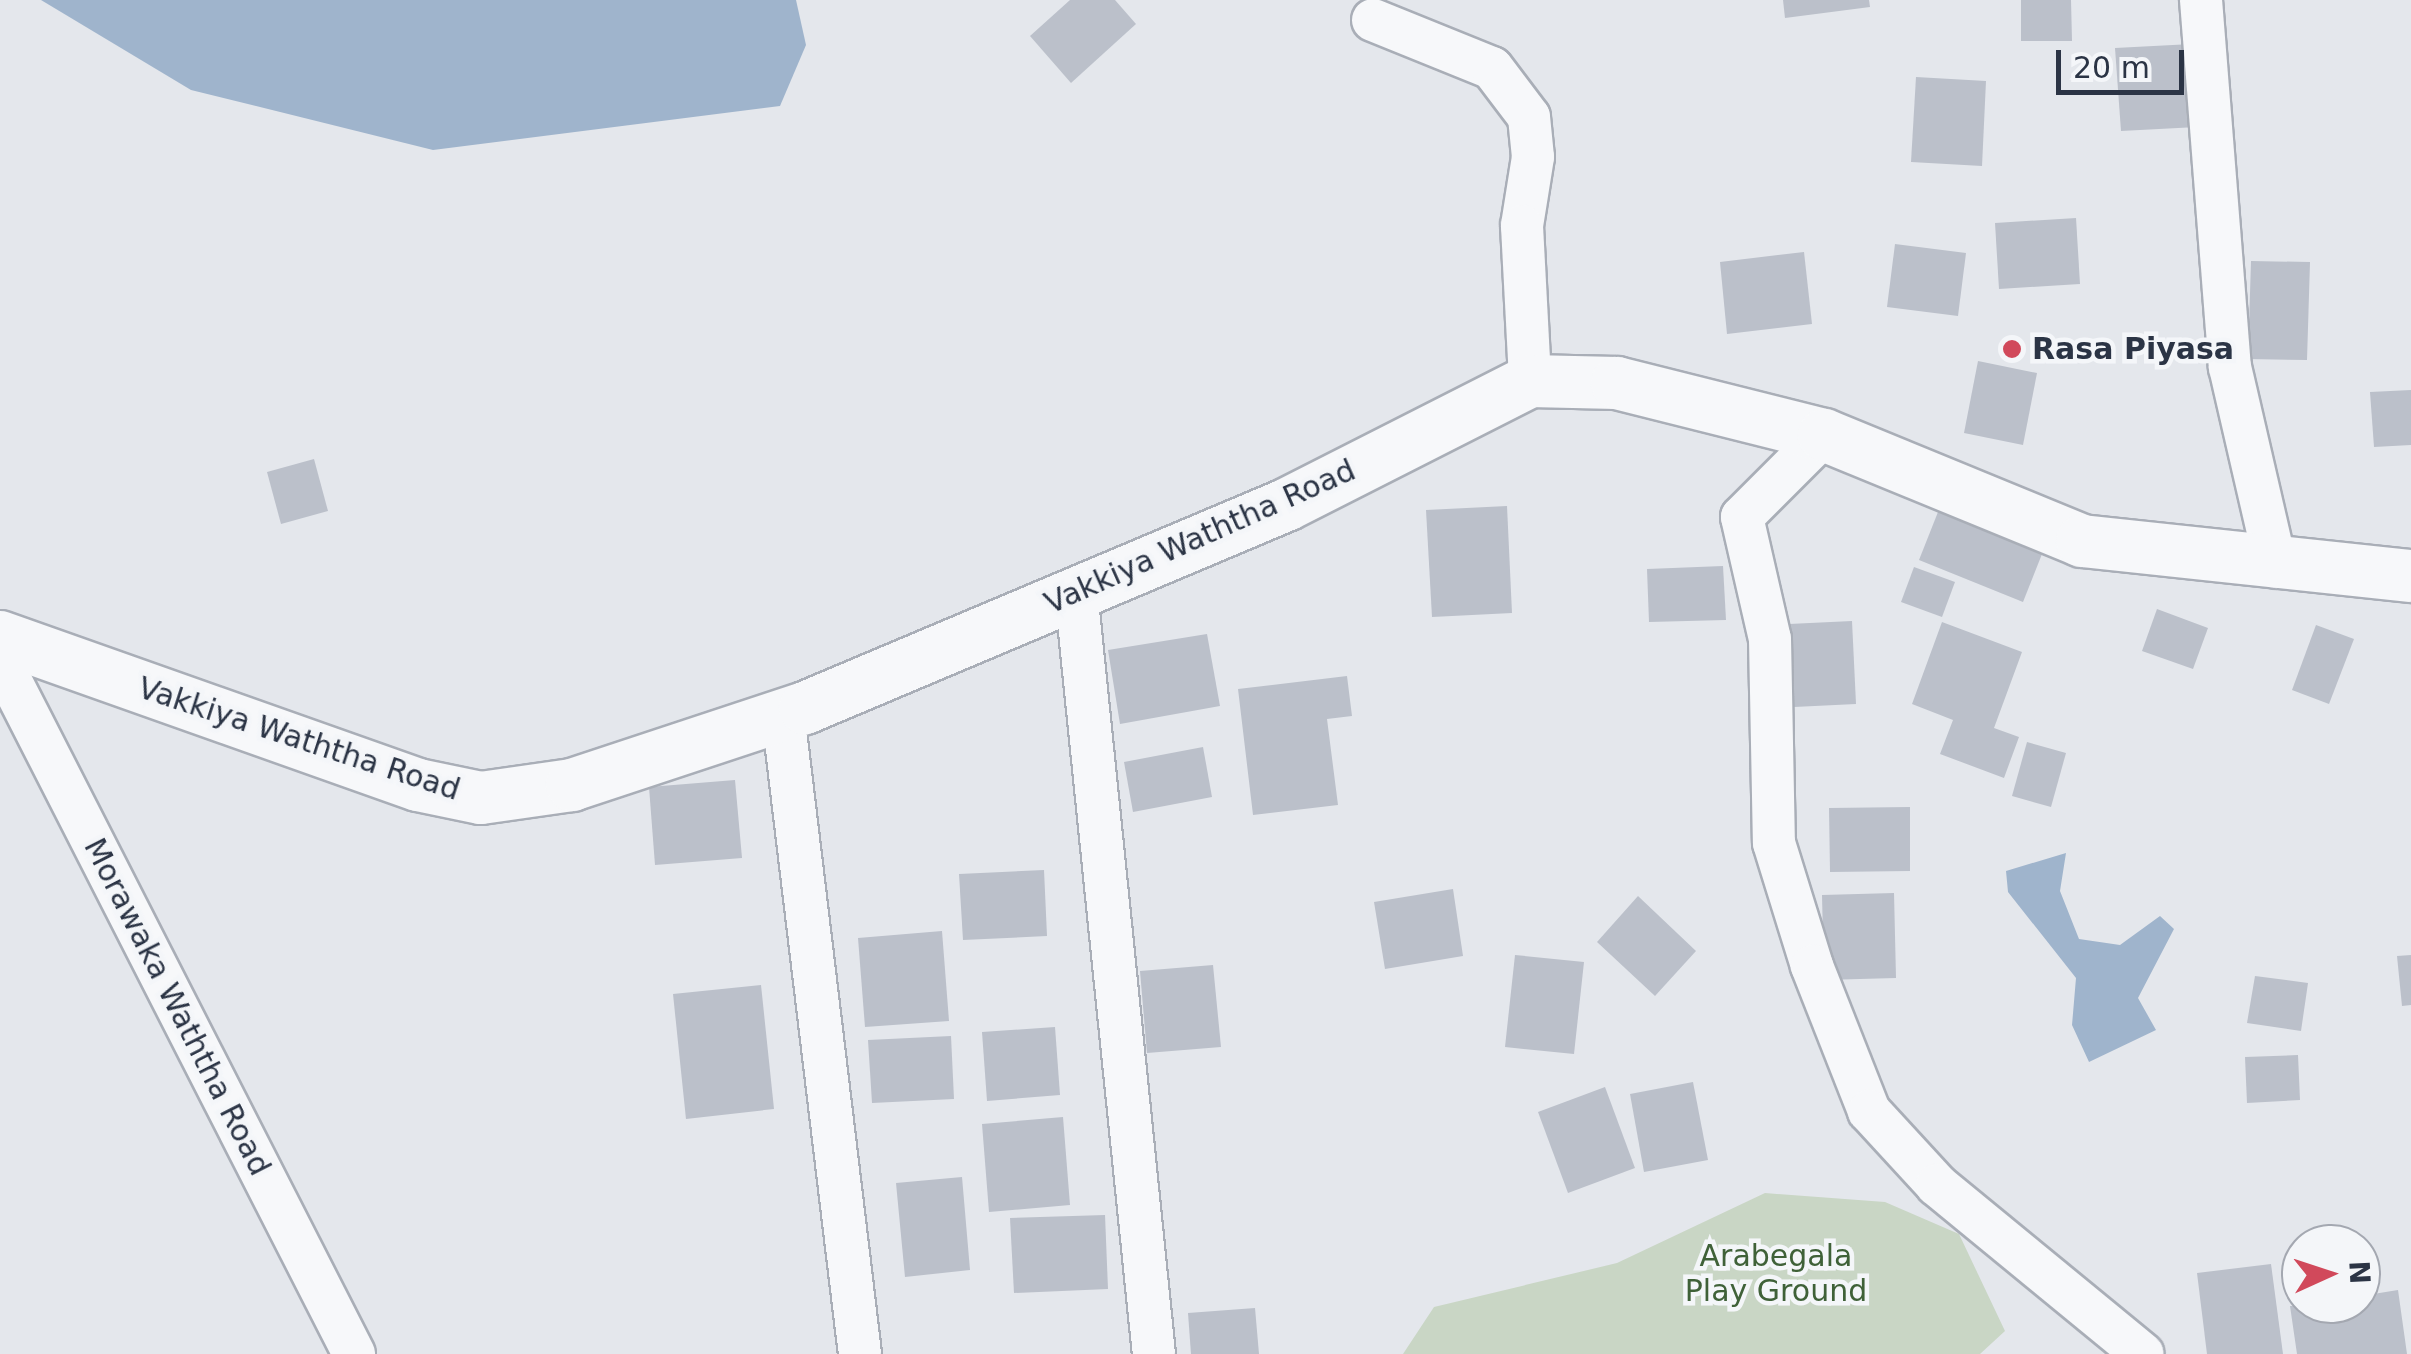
<!DOCTYPE html>
<style>
body{margin:0}
#map{position:relative;width:2411px;height:1354px;overflow:hidden;background:#e4e7ec;font-family:"DejaVu Sans",sans-serif}
div>[style]{position:absolute}
.green>*{inset:0;background:#c9d6c5}
.water>*{inset:0;background:#9fb4cc}
.building>*{inset:0;background:#bbc0ca}
.roads{filter:drop-shadow(2px 0 #a9aeb7) drop-shadow(-2px 0 #a9aeb7) drop-shadow(0 2px #a9aeb7) drop-shadow(0 -2px #a9aeb7)}
.minor>*{height:42px;margin:-21px;padding:0 21px;transform-origin:21px;border-radius:21px;background:#f7f8fa}
.tertiary>*{height:52px;margin:-26px;padding:0 26px;transform-origin:26px;border-radius:26px;background:#f7f8fa}
.dots>*{width:28px;height:28px;translate:-50% -50%;box-sizing:border-box;border:5px solid #f4f6f9;border-radius:50%}
span{translate:-50% -50%;white-space:nowrap;text-align:center;line-height:1.15;-webkit-text-stroke:9px #f4f6f9;paint-order:stroke}
.poi-label{font-size:30px;color:#2b3445;font-weight:700}
.left{translate:0 -50%;text-align:left}
.street-label{font-size:30px;color:#2b3445}
.park-label{font-size:30px;color:#3f6138}
.north{position:absolute;left:2281px;top:1224px;width:100px;height:100px;box-sizing:border-box;background:#f4f6f9;border:2px solid #a4a8b1;border-radius:50%;rotate:87deg;font-size:28px;font-weight:700;line-height:40px;text-align:center;color:#2b3445}
.north::after{content:'';display:block;margin:auto;width:35px;height:45px;background:#d1495b;clip-path:polygon(50% 0,100% 100%,50% 72%,0 100%)}
.scale{position:absolute;left:2056px;top:50px;width:128px;height:45px;box-sizing:border-box;border:5px solid #2b3445;border-top:0;padding-left:12px;font-size:30px;line-height:35px;white-space:nowrap;color:#2b3445;-webkit-text-stroke:8px #f4f6f9;paint-order:stroke}
</style>
<div id="map">
<div class="green">
<i style="clip-path:polygon(1765px 1193px,1885px 1202px,1959px 1234px,2005px 1331px,1980px 1354px,1403px 1354px,1434px 1307px,1617px 1263px)"></i>
</div>
<div class="water">
<i style="clip-path:polygon(41px 0,796px 0,806px 45px,780px 106px,433px 150px,191px 90px)"></i>
<i style="clip-path:polygon(2066px 853px,2060px 891px,2079px 939px,2120px 945px,2160px 916px,2174px 929px,2138px 998px,2156px 1030px,2089px 1062px,2072px 1025px,2076px 978px,2008px 892px,2006px 871px)"></i>
</div>
<div class="building">
<i style="clip-path:polygon(1070px 0,1115px 0,1136px 24px,1071px 83px,1030px 36px)"></i>
<i style="clip-path:polygon(1783px 0,1869px 0,1870px 7px,1785px 18px)"></i>
<i style="clip-path:polygon(2021px 0,2071px 0,2072px 41px,2021px 41px)"></i>
<i style="clip-path:polygon(2192px 44px,2197px 127px,2121px 131px,2115px 48px)"></i>
<i style="clip-path:polygon(1916px 77px,1986px 81px,1982px 166px,1911px 162px)"></i>
<i style="clip-path:polygon(2076px 218px,2080px 284px,1999px 289px,1995px 223px)"></i>
<i style="clip-path:polygon(1895px 244px,1966px 253px,1958px 316px,1887px 307px)"></i>
<i style="clip-path:polygon(1804px 252px,1812px 324px,1727px 334px,1720px 262px)"></i>
<i style="clip-path:polygon(2251px 261px,2310px 262px,2307px 360px,2248px 359px)"></i>
<i style="clip-path:polygon(1978px 361px,2037px 373px,2023px 445px,1964px 433px)"></i>
<i style="clip-path:polygon(2411px 390px,2411px 445px,2374px 447px,2370px 392px)"></i>
<i style="clip-path:polygon(314px 459px,328px 511px,281px 524px,267px 472px)"></i>
<i style="clip-path:polygon(1507px 506px,1512px 613px,1432px 617px,1426px 510px)"></i>
<i style="clip-path:polygon(1938px 512px,2042px 554px,2023px 602px,1919px 560px)"></i>
<i style="clip-path:polygon(1723px 566px,1726px 620px,1649px 622px,1647px 569px)"></i>
<i style="clip-path:polygon(1914px 567px,1955px 582px,1942px 617px,1901px 602px)"></i>
<i style="clip-path:polygon(2157px 609px,2208px 628px,2193px 669px,2142px 651px)"></i>
<i style="clip-path:polygon(1852px 621px,1856px 704px,1794px 707px,1789px 624px)"></i>
<i style="clip-path:polygon(1942px 622px,2022px 652px,1994px 728px,2019px 737px,2004px 778px,1940px 754px,1953px 720px,1912px 704px)"></i>
<i style="clip-path:polygon(2316px 625px,2354px 639px,2329px 704px,2292px 690px)"></i>
<i style="clip-path:polygon(1207px 634px,1220px 706px,1120px 724px,1108px 650px)"></i>
<i style="clip-path:polygon(1347px 676px,1352px 716px,1327px 719px,1338px 805px,1253px 815px,1238px 689px)"></i>
<i style="clip-path:polygon(2027px 742px,2066px 753px,2051px 807px,2012px 796px)"></i>
<i style="clip-path:polygon(1203px 747px,1212px 797px,1133px 812px,1124px 762px)"></i>
<i style="clip-path:polygon(735px 780px,742px 858px,655px 865px,649px 787px)"></i>
<i style="clip-path:polygon(1910px 807px,1910px 871px,1830px 872px,1829px 808px)"></i>
<i style="clip-path:polygon(1044px 870px,1047px 936px,963px 940px,959px 874px)"></i>
<i style="clip-path:polygon(1453px 889px,1463px 956px,1385px 969px,1374px 902px)"></i>
<i style="clip-path:polygon(1894px 893px,1896px 978px,1824px 980px,1822px 895px)"></i>
<i style="clip-path:polygon(1638px 896px,1696px 951px,1655px 996px,1597px 942px)"></i>
<i style="clip-path:polygon(942px 931px,949px 1021px,865px 1027px,858px 938px)"></i>
<i style="clip-path:polygon(1515px 955px,1584px 962px,1574px 1054px,1505px 1047px)"></i>
<i style="clip-path:polygon(2411px 955px,2411px 1005px,2402px 1006px,2397px 956px)"></i>
<i style="clip-path:polygon(1213px 965px,1221px 1047px,1147px 1053px,1140px 971px)"></i>
<i style="clip-path:polygon(2255px 976px,2308px 983px,2301px 1031px,2247px 1023px)"></i>
<i style="clip-path:polygon(761px 985px,774px 1109px,686px 1119px,673px 994px)"></i>
<i style="clip-path:polygon(1055px 1027px,1060px 1095px,987px 1101px,982px 1032px)"></i>
<i style="clip-path:polygon(951px 1036px,954px 1099px,872px 1103px,868px 1040px)"></i>
<i style="clip-path:polygon(2298px 1055px,2300px 1100px,2247px 1103px,2245px 1057px)"></i>
<i style="clip-path:polygon(1693px 1082px,1708px 1160px,1644px 1172px,1630px 1094px)"></i>
<i style="clip-path:polygon(1605px 1087px,1635px 1168px,1568px 1193px,1538px 1112px)"></i>
<i style="clip-path:polygon(1063px 1117px,1070px 1205px,989px 1212px,982px 1124px)"></i>
<i style="clip-path:polygon(962px 1177px,970px 1270px,905px 1277px,896px 1183px)"></i>
<i style="clip-path:polygon(1105px 1215px,1108px 1289px,1014px 1293px,1010px 1218px)"></i>
<i style="clip-path:polygon(2271px 1264px,2283px 1354px,2207px 1354px,2197px 1273px)"></i>
<i style="clip-path:polygon(2398px 1290px,2407px 1354px,2297px 1354px,2290px 1306px,2361px 1304px,2361px 1296px)"></i>
<i style="clip-path:polygon(1255px 1308px,1259px 1354px,1191px 1354px,1188px 1313px)"></i>
</div>
<div class="roads">
<div class="minor">
<i style="left:2201px;top:0;width:368px;rotate:85.5deg"></i>
<i style="left:2230px;top:367px;width:205px;rotate:77deg"></i>
<i style="left:1373px;top:20px;width:128px;rotate:22deg"></i>
<i style="left:1492px;top:68px;width:61px;rotate:52.9deg"></i>
<i style="left:1529px;top:117px;width:40px;rotate:84.3deg"></i>
<i style="left:1533px;top:157px;width:70px;rotate:99.1deg"></i>
<i style="left:1522px;top:226px;width:155px;rotate:87deg"></i>
<i style="left:1824px;top:435px;width:116px;rotate:135deg"></i>
<i style="left:1742px;top:517px;width:125px;rotate:77.1deg"></i>
<i style="left:1770px;top:639px;width:204px;rotate:88.9deg"></i>
<i style="left:1774px;top:843px;width:129px;rotate:72.8deg"></i>
<i style="left:1812px;top:966px;width:156px;rotate:68.5deg"></i>
<i style="left:1869px;top:1111px;width:100px;rotate:47.4deg"></i>
<i style="left:1937px;top:1185px;width:266px;rotate:39.4deg"></i>
<i style="left:1076px;top:592px;width:766px;rotate:84.16deg"></i>
<i style="left:0;top:660px;width:779px;rotate:62.97deg"></i>
<i style="left:783px;top:715px;width:644px;rotate:83.13deg"></i>
</div>
<div class="tertiary">
<i style="left:0;top:637px;width:443px;rotate:19.5deg"></i>
<i style="left:418px;top:785px;width:64px;rotate:11.7deg"></i>
<i style="left:481px;top:798px;width:92px;rotate:-8.1deg"></i>
<i style="left:572px;top:785px;width:245px;rotate:-18.3deg"></i>
<i style="left:805px;top:708px;width:522px;rotate:-22.88deg"></i>
<i style="left:1286px;top:505px;width:274px;rotate:-26.9deg"></i>
<i style="left:1530px;top:381px;width:87px;rotate:1.3deg"></i>
<i style="left:1617px;top:383px;width:213px;rotate:14.1deg"></i>
<i style="left:1824px;top:435px;width:279px;rotate:22.3deg"></i>
<i style="left:2082px;top:541px;width:331px;rotate:6.1deg"></i>
</div>
</div>
<div class="dots">
<i style="left:2012px;top:349px;background:#d1495b"></i>
</div>
<div class="poi-label">
<span class="left" style="left:2032px;top:349px">Rasa Piyasa</span>
</div>
<div class="street-label">
<span style="left:1200px;top:537px;rotate:-24deg">Vakkiya Waththa Road</span>
<span style="left:299px;top:739px;rotate:18deg">Vakkiya Waththa Road</span>
<span style="left:177px;top:1007px;rotate:63deg">Morawaka Waththa Road</span>
</div>
<div class="park-label">
<span style="left:1776px;top:1273px">Arabegala<br>Play Ground</span>
</div>
<div class="north">N</div>
<div class="scale">20 m</div>
</div>
